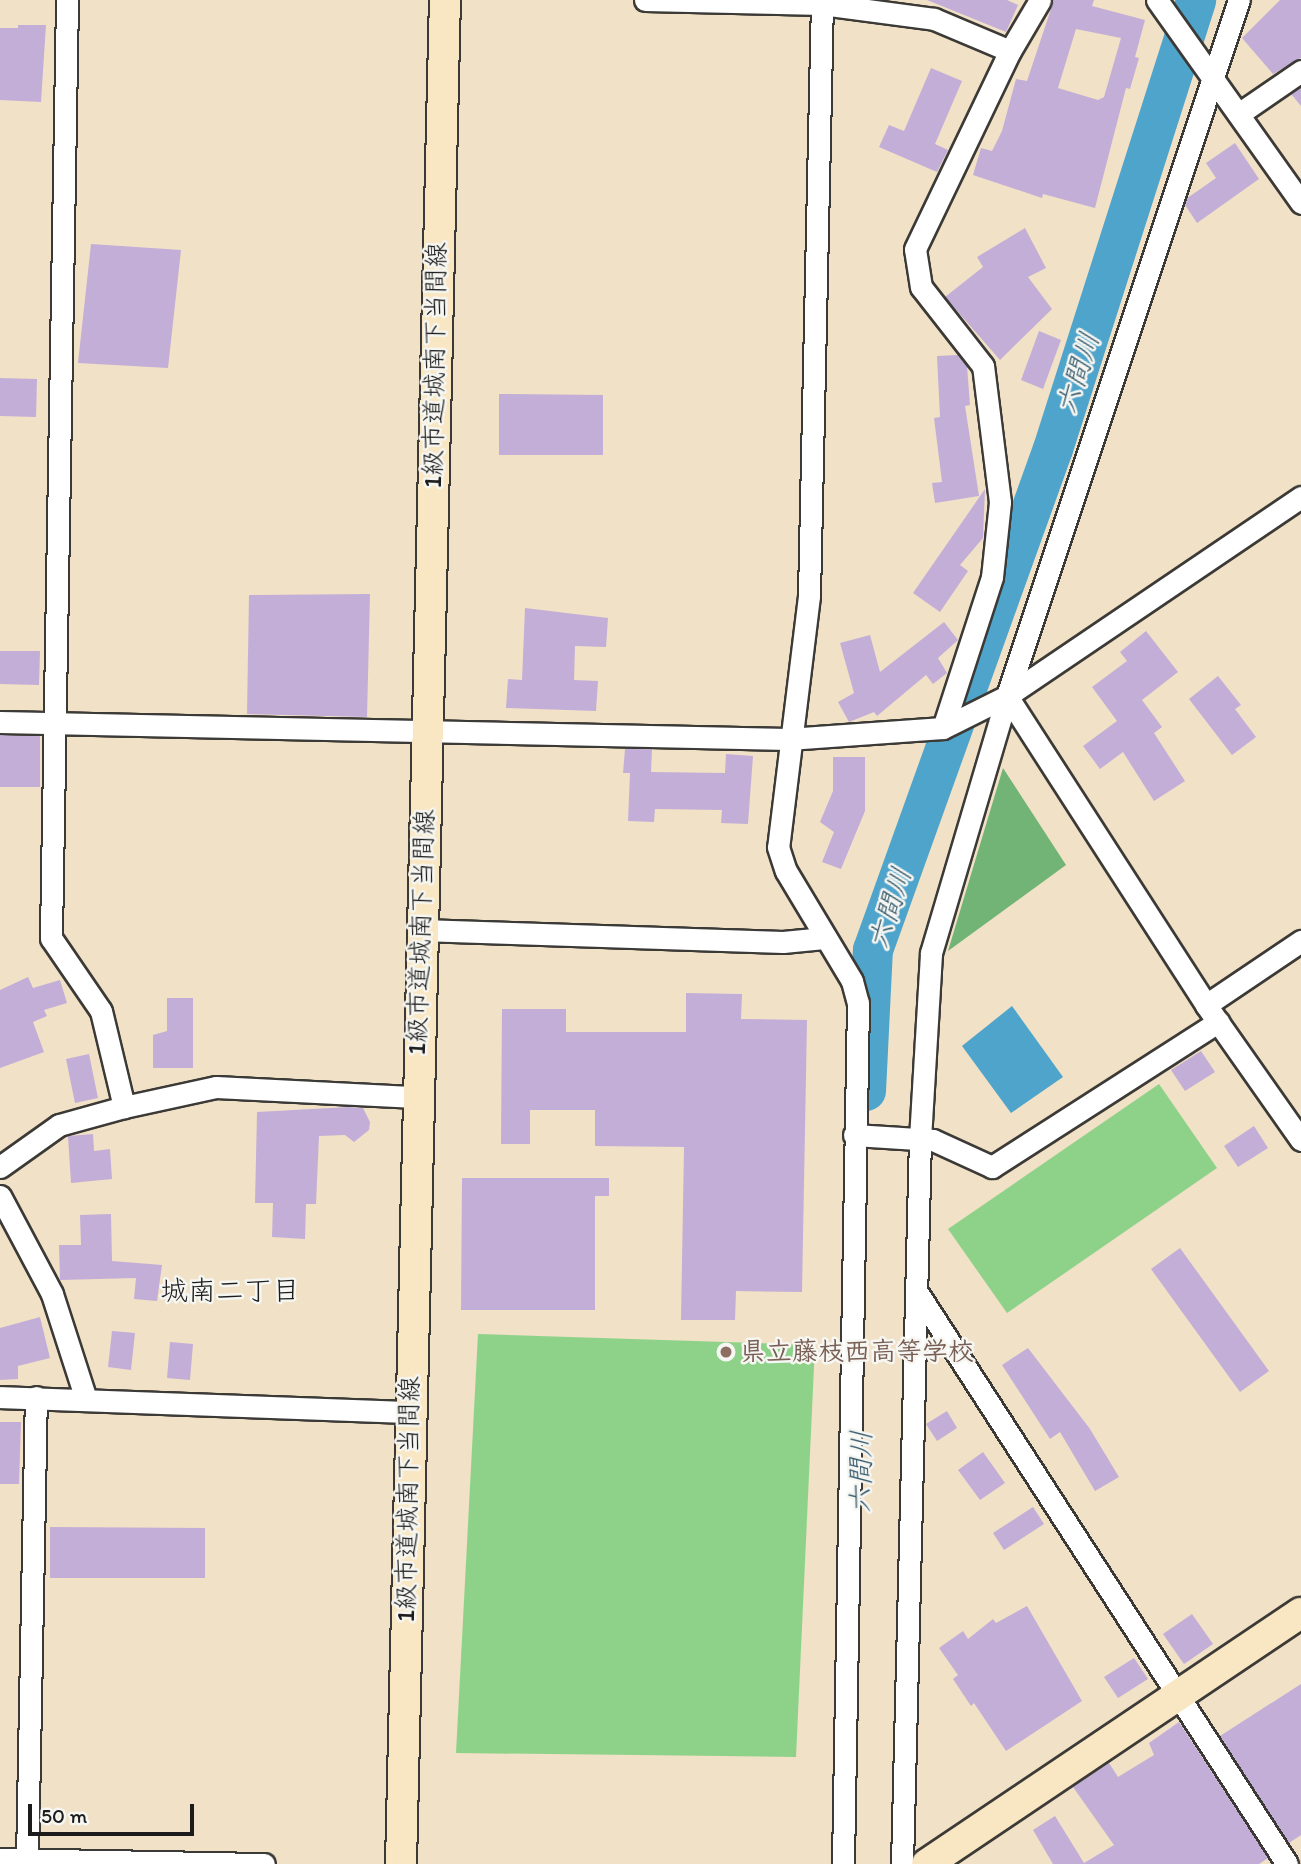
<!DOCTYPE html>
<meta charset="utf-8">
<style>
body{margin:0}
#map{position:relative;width:1301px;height:1864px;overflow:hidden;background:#f1e1c6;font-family:Itim,"Klee One",sans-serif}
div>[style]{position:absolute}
.green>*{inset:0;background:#8ed28a}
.forest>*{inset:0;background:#72b476}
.water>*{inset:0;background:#4fa4cb}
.river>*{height:40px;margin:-20px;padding:0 20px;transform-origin:20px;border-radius:20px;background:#4fa4cb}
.building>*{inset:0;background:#c3aed8}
.roads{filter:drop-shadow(2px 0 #3c3a36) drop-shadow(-2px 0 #3c3a36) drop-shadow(0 2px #3c3a36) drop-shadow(0 -2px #3c3a36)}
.street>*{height:21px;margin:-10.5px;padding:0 10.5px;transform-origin:10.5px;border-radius:10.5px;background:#fff}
.secondary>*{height:30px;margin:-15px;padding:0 15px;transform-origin:15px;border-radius:15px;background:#f9e7c3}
.dots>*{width:19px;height:19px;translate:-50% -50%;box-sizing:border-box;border:4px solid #f6f6f2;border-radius:50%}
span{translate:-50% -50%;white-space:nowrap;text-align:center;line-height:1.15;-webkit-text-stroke:5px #f6f6f2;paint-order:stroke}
.street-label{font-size:26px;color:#1c1c1c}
.education-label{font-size:26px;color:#785e54;font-weight:700}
.left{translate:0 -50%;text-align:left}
.water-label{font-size:28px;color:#33596b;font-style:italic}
.neighbourhood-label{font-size:28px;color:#1c1c1c}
.scale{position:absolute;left:28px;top:1804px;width:166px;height:32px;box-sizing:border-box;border:4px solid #1c1c1c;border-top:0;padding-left:9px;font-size:21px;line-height:24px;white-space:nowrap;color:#1c1c1c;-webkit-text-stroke:5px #f6f6f2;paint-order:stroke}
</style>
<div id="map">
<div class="green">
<i style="clip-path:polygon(1159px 1084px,1217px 1168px,1007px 1313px,948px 1229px)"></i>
<i style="clip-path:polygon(478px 1334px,815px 1345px,796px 1757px,456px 1753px)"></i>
</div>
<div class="forest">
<i style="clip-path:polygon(1003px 768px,1066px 865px,948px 951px)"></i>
</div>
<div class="water">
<i style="clip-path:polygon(1012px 1006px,1063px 1077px,1011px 1113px,962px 1046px)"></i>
</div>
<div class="river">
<i style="left:866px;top:1091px;width:141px;rotate:-87.2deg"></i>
<i style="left:873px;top:950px;width:532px;rotate:-70.24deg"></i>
<i style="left:1053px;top:449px;width:471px;rotate:-72.3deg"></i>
</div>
<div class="building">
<i style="clip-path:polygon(927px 0,1007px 0,1018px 5px,1006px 32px)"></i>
<i style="clip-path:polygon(evenodd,1054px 0,1094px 0,1092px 6px,1145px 20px,1135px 57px,1139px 58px,1130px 89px,1126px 88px,1095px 208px,1043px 194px,1042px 198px,973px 175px,981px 148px,992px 151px,1002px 131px,1016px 79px,1027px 81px,1054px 0,1076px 29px,1121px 38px,1104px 97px,1098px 100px,1058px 88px,1076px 29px)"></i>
<i style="clip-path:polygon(1280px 0,1301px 0,1301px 58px,1273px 74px,1242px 38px)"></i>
<i style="clip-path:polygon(18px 25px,46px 25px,41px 102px,0 100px,0 28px,18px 28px)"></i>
<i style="clip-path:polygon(931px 68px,962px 81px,935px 144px,948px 150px,937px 172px,879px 147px,889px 125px,904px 131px)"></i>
<i style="clip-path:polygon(1301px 87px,1301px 106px,1291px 94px)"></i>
<i style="clip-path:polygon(1235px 143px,1259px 179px,1197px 223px,1185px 205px,1186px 199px,1216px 178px,1206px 163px)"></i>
<i style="clip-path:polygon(1025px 228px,1046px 268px,1028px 277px,1052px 309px,1000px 360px,945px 297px,983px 267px,977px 257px)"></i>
<i style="clip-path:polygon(91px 244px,181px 250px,168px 368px,78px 363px)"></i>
<i style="clip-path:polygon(1039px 331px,1061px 340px,1043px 389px,1021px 380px)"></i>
<i style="clip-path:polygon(958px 355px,967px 366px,970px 405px,965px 406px,979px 496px,935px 503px,932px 483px,942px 482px,934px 418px,940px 417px,937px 356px)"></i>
<i style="clip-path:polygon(0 378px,37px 379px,36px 417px,0 416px)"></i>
<i style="clip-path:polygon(499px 394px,603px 395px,603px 455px,499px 455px)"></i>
<i style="clip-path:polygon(985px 489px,983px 538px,960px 565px,968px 571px,940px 612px,913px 593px)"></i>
<i style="clip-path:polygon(370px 594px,367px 717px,247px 714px,249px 595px)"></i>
<i style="clip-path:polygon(525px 608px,608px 618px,606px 647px,575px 646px,574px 680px,598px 681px,596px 711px,506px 708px,508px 679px,522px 680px)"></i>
<i style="clip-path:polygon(944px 622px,958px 640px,938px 658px,947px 673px,933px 684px,926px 675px,877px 716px,874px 712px,849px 722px,838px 702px,854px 693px,840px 643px,870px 635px,880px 672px)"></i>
<i style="clip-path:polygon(1146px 631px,1178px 672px,1142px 700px,1162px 727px,1154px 733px,1185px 781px,1154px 801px,1123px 752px,1100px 769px,1083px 746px,1117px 721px,1092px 687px,1127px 661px,1120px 652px)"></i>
<i style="clip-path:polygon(0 651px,40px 651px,39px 685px,0 684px)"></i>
<i style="clip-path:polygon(1218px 676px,1241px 705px,1235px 709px,1256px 737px,1232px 755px,1189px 699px)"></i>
<i style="clip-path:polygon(0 735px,40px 736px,40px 787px,0 787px)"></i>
<i style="clip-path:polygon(625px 749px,652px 749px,651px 772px,725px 773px,726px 754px,753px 756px,748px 824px,721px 823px,722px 810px,655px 809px,654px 822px,628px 821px,630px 773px,623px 773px)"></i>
<i style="clip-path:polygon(833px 757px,865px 757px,865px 811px,841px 869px,822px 862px,834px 832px,820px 822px,833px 791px)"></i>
<i style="clip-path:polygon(28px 977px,33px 988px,60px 980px,67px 1003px,44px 1010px,47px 1016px,33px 1022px,44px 1052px,0 1068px,0 990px)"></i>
<i style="clip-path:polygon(686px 993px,742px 994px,741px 1019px,807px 1020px,802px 1292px,736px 1291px,735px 1320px,681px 1320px,684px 1147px,595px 1146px,595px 1110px,530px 1110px,530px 1144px,501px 1144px,502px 1009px,566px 1009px,566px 1032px,686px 1032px)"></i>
<i style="clip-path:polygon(167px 998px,193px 998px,193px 1068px,153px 1068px,153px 1035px,167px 1031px)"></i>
<i style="clip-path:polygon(1201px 1051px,1215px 1072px,1185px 1091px,1171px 1070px)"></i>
<i style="clip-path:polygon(89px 1054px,98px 1098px,75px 1103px,66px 1059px)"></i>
<i style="clip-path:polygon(349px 1107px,363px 1108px,370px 1122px,369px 1130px,354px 1142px,345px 1135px,319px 1136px,316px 1204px,306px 1204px,305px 1239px,272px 1237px,273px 1203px,255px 1203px,257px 1112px)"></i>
<i style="clip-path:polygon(1254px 1126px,1268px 1148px,1238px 1167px,1224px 1146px)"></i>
<i style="clip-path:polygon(93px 1134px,94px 1151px,110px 1149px,112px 1179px,71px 1183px,68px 1136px)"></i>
<i style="clip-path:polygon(462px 1178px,609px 1178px,609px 1196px,595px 1196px,595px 1310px,461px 1310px)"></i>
<i style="clip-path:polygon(111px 1214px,112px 1261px,162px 1265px,157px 1301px,134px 1299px,136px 1278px,60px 1280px,59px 1245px,81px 1245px,80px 1215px)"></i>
<i style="clip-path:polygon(1180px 1248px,1269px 1371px,1240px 1392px,1151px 1269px)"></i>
<i style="clip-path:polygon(40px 1317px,50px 1358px,18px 1366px,18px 1379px,0 1380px,0 1328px)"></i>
<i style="clip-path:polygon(112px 1331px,135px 1333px,131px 1370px,108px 1367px)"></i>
<i style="clip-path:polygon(170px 1342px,193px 1344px,190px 1380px,167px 1378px)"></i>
<i style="clip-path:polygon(1028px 1348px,1090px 1429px,1119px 1477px,1095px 1491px,1060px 1432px,1050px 1439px,1002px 1365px)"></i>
<i style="clip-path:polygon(947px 1411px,957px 1428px,937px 1441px,926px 1424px)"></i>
<i style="clip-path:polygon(0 1422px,21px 1422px,19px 1484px,0 1484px)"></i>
<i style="clip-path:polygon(983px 1452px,1005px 1483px,980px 1500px,958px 1470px)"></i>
<i style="clip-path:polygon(1033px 1507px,1044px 1524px,1004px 1550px,993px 1533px)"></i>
<i style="clip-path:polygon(50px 1527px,205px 1528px,205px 1578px,50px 1578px)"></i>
<i style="clip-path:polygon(1027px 1606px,1082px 1701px,1006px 1751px,974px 1703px,971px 1706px,953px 1679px,958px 1675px,939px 1648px,963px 1631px,968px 1639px,993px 1619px,996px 1623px)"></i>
<i style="clip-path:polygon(1192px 1614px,1213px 1644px,1184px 1664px,1163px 1634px)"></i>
<i style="clip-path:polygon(1134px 1658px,1148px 1679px,1118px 1698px,1104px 1677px)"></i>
<i style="clip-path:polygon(1301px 1684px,1301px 1835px,1289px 1843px,1220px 1736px)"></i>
<i style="clip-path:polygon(1179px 1722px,1268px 1858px,1259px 1864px,1053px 1864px,1033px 1830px,1055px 1816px,1084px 1863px,1114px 1845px,1073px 1787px,1109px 1763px,1118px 1777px,1154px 1755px,1149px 1743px)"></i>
</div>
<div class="roads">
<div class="street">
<i style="left:67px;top:0;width:938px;rotate:90.98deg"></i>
<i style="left:51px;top:938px;width:88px;rotate:55.6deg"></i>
<i style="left:101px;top:1011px;width:99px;rotate:76.5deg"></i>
<i style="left:124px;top:1107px;width:94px;rotate:-12.3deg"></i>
<i style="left:216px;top:1087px;width:200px;rotate:2.9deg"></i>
<i style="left:645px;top:0;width:177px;rotate:1.3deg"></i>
<i style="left:822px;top:4px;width:113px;rotate:7.6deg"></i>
<i style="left:934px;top:19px;width:82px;rotate:22.8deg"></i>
<i style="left:822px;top:0;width:596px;rotate:91.25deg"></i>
<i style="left:809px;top:596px;width:253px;rotate:97deg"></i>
<i style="left:778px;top:847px;width:25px;rotate:72deg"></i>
<i style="left:786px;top:871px;width:128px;rotate:59deg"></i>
<i style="left:852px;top:981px;width:23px;rotate:75deg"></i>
<i style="left:858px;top:1003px;width:861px;rotate:91deg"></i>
<i style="left:1157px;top:0;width:249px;rotate:54.6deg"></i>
<i style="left:1240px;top:113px;width:74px;rotate:-34.5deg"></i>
<i style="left:1007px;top:696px;width:368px;rotate:57.2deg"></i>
<i style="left:1206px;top:1005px;width:165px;rotate:54.9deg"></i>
<i style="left:0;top:722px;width:788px;rotate:1.24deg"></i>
<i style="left:788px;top:739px;width:155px;rotate:-4.1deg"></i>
<i style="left:943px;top:728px;width:72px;rotate:-26.6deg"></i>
<i style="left:1007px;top:696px;width:355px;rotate:-34.1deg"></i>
<i style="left:943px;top:728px;width:159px;rotate:-72deg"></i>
<i style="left:992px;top:577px;width:75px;rotate:-83.9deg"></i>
<i style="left:1000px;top:502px;width:137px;rotate:-97.1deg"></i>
<i style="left:983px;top:366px;width:100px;rotate:-128.1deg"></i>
<i style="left:921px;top:287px;width:38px;rotate:-99deg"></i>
<i style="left:915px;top:249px;width:220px;rotate:-64.4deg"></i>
<i style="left:1010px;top:51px;width:59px;rotate:-59.5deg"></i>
<i style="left:421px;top:930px;width:362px;rotate:1.9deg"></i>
<i style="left:783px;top:942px;width:41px;rotate:-5.6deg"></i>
<i style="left:1206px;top:1005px;width:115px;rotate:-34deg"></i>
<i style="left:854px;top:1135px;width:79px;rotate:3.6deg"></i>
<i style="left:933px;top:1140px;width:65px;rotate:24.6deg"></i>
<i style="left:992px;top:1167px;width:269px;rotate:-32.7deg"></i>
<i style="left:0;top:1167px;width:72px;rotate:-35.4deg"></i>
<i style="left:59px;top:1125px;width:67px;rotate:-15.5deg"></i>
<i style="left:0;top:1196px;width:111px;rotate:62deg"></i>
<i style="left:52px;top:1294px;width:110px;rotate:72.1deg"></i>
<i style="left:917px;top:1292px;width:681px;rotate:57.1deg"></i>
<i style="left:0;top:1397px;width:410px;rotate:2.1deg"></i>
<i style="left:0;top:1859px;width:264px;rotate:1.1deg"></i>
<i style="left:27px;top:1860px;width:463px;rotate:-88.9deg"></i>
<i style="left:902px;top:1864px;width:725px;rotate:-88.58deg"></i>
<i style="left:920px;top:1139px;width:186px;rotate:-86.6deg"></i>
<i style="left:931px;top:953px;width:268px;rotate:-73.5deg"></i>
<i style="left:1007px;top:696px;width:734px;rotate:-71.57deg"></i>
</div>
<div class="secondary">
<i style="left:401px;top:1864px;width:1865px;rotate:-88.65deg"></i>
<i style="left:927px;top:1864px;width:450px;rotate:-33.9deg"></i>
</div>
</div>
<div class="dots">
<i style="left:726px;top:1352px;background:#8d6e63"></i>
</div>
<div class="street-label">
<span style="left:435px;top:365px;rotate:-89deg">1級市道城南下当間線</span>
<span style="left:421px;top:932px;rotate:-88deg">1級市道城南下当間線</span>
<span style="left:408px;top:1499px;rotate:-89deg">1級市道城南下当間線</span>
</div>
<div class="education-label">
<span class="left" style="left:740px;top:1352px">県立藤枝西高等学校</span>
</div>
<div class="water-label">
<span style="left:1077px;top:373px;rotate:-72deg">六間川</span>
<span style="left:889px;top:908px;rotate:-72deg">六間川</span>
<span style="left:860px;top:1472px;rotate:-89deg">六間川</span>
</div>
<div class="neighbourhood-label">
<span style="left:230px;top:1290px">城南二丁目</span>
</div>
<div class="scale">50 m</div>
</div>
